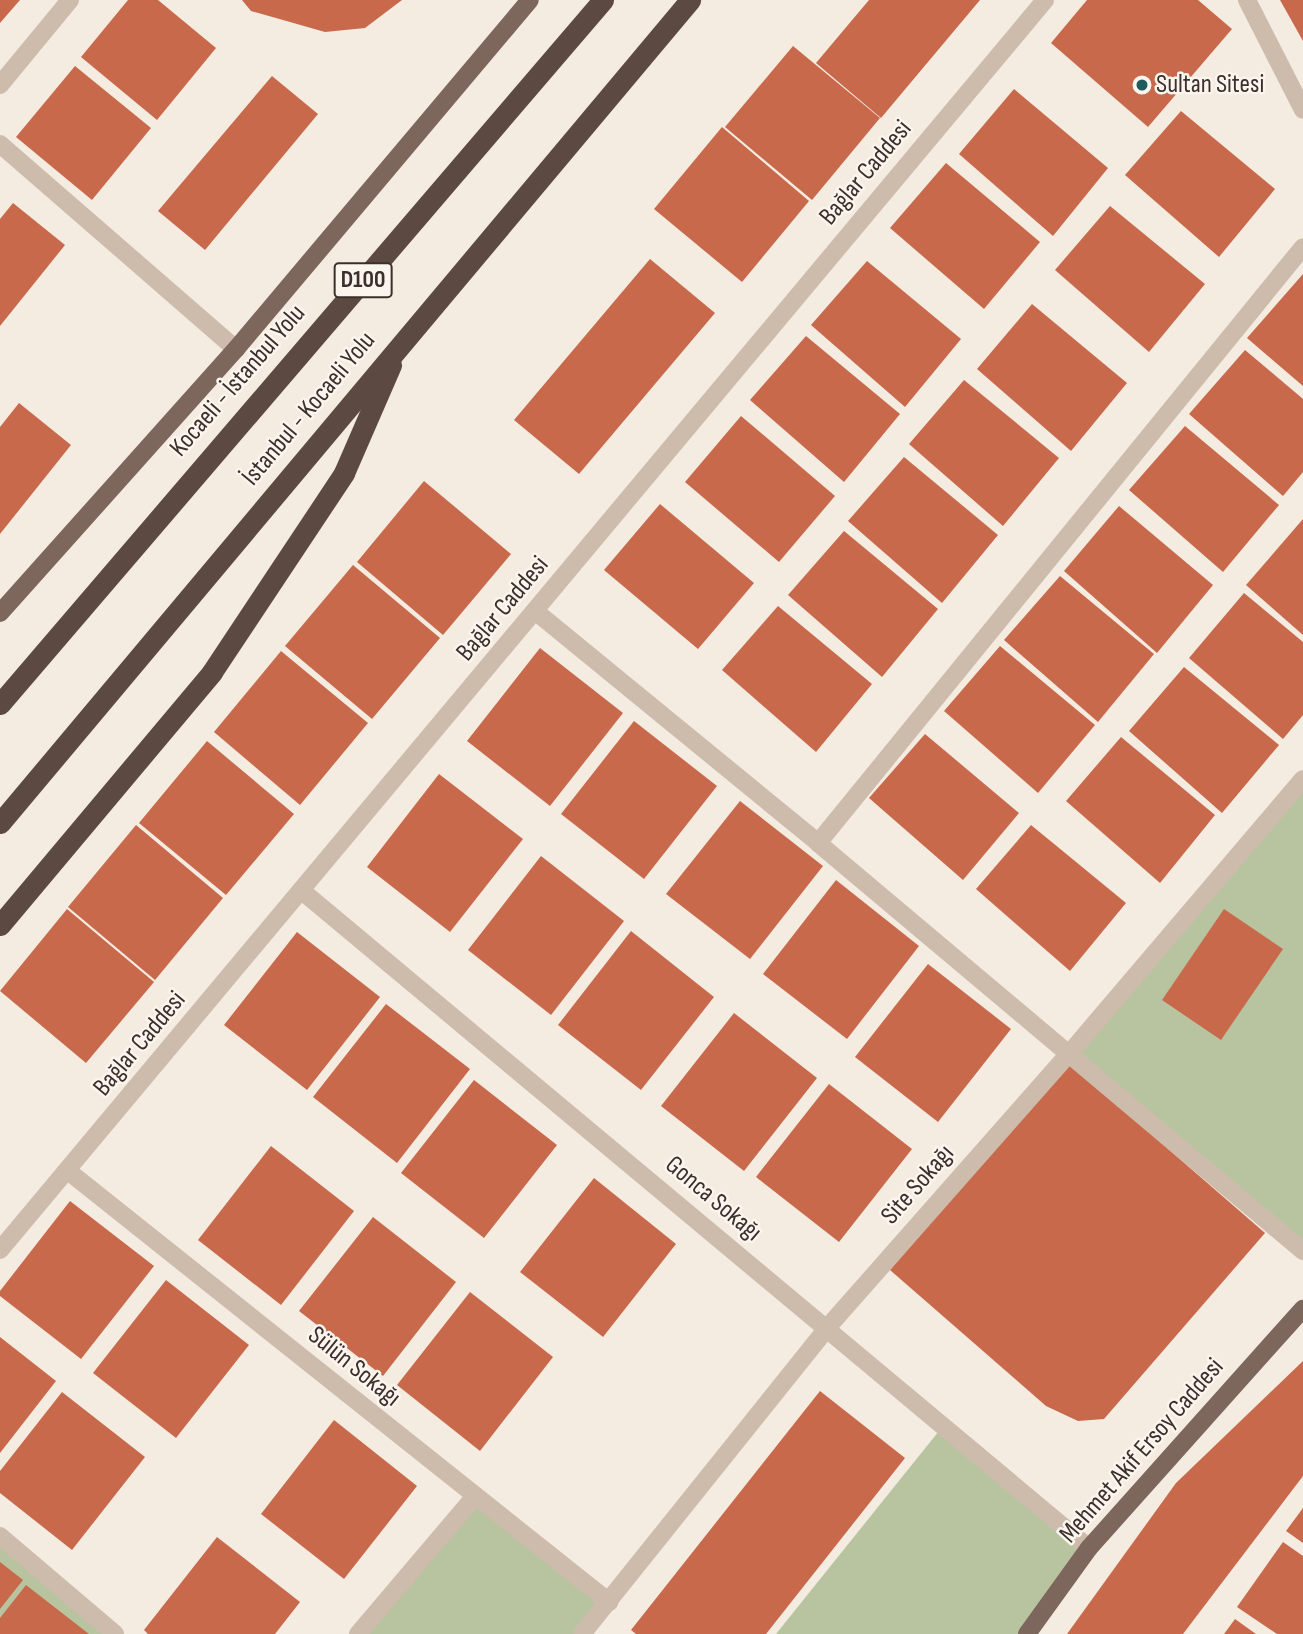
<!DOCTYPE html>
<meta charset="utf-8">
<style>
body{margin:0}
#map{position:relative;width:1303px;height:1634px;overflow:hidden;background:#f4ebe1;font-family:"Sofia Sans Condensed",sans-serif}
div>[style]{position:absolute}
.green>*{inset:0;background:#b8c4a0}
.building>*{inset:0;background:#c8694b}
.minor>*{height:18px;margin:-9px;padding:0 9px;transform-origin:9px;border-radius:9px;background:#cdbbac}
.major>*{height:18px;margin:-9px;padding:0 9px;transform-origin:9px;border-radius:9px;background:#7d675c}
.highway>*{height:21px;margin:-10.5px;padding:0 10.5px;transform-origin:10.5px;border-radius:10.5px;background:#5c4a42}
.dots>*{width:19px;height:19px;translate:-50% -50%;box-sizing:border-box;border:4px solid #fbf5ee;border-radius:50%}
span{translate:-50% -50%;white-space:nowrap;text-align:center;line-height:1.15;-webkit-text-stroke:5px #fbf5ee;paint-order:stroke}
.shield-label span{padding:2px 5px;background:#fbf5ee;border:2px solid;border-radius:5px;-webkit-text-stroke-width:0}
.shield-label{font-size:24px;color:#3b302b;font-weight:700}
.poi-label{font-size:26px;color:#3b302b}
.left{translate:0 -50%;text-align:left}
.street-label{font-size:26px;color:#3b302b}
</style>
<div id="map">
<div class="green">
<i style="clip-path:polygon(1303px 779px,1303px 1251px,1068px 1055px)"></i>
<i style="clip-path:polygon(943px 1426px,1089px 1548px,1027px 1634px,776px 1634px)"></i>
<i style="clip-path:polygon(475px 1496px,609px 1602px,582px 1634px,358px 1634px)"></i>
<i style="clip-path:polygon(0 1536px,115px 1634px,0 1634px)"></i>
</div>
<div class="building">
<i style="clip-path:polygon(0 0,20px 0,0 23px)"></i>
<i style="clip-path:polygon(128px 0,158px 0,216px 48px,157px 120px,81px 57px)"></i>
<i style="clip-path:polygon(242px 0,402px 0,365px 28px,325px 32px,251px 11px)"></i>
<i style="clip-path:polygon(869px 0,980px 0,881px 118px,816px 63px)"></i>
<i style="clip-path:polygon(1087px 0,1198px 0,1232px 29px,1148px 127px,1051px 43px)"></i>
<i style="clip-path:polygon(1280px 0,1303px 0,1303px 41px)"></i>
<i style="clip-path:polygon(793px 46px,880px 118px,812px 200px,725px 127px)"></i>
<i style="clip-path:polygon(75px 66px,151px 128px,92px 200px,16px 137px)"></i>
<i style="clip-path:polygon(272px 76px,318px 114px,205px 250px,158px 211px)"></i>
<i style="clip-path:polygon(1014px 89px,1108px 168px,1053px 236px,959px 154px)"></i>
<i style="clip-path:polygon(1181px 111px,1275px 189px,1219px 257px,1125px 175px)"></i>
<i style="clip-path:polygon(722px 127px,809px 201px,742px 282px,654px 209px)"></i>
<i style="clip-path:polygon(946px 163px,1040px 242px,984px 309px,890px 228px)"></i>
<i style="clip-path:polygon(13px 203px,65px 245px,0 326px,0 219px)"></i>
<i style="clip-path:polygon(1110px 206px,1205px 284px,1149px 352px,1055px 270px)"></i>
<i style="clip-path:polygon(650px 259px,715px 313px,579px 474px,514px 420px)"></i>
<i style="clip-path:polygon(867px 261px,961px 339px,905px 407px,811px 325px)"></i>
<i style="clip-path:polygon(1303px 274px,1303px 386px,1247px 338px)"></i>
<i style="clip-path:polygon(1032px 304px,1127px 383px,1071px 451px,977px 369px)"></i>
<i style="clip-path:polygon(806px 336px,900px 414px,844px 482px,750px 400px)"></i>
<i style="clip-path:polygon(1245px 350px,1303px 399px,1303px 472px,1283px 496px,1189px 414px)"></i>
<i style="clip-path:polygon(964px 380px,1059px 458px,1003px 526px,909px 444px)"></i>
<i style="clip-path:polygon(19px 403px,71px 445px,0 534px,0 427px)"></i>
<i style="clip-path:polygon(741px 416px,835px 496px,779px 562px,685px 482px)"></i>
<i style="clip-path:polygon(1185px 426px,1279px 505px,1223px 572px,1129px 490px)"></i>
<i style="clip-path:polygon(904px 457px,998px 535px,942px 603px,848px 521px)"></i>
<i style="clip-path:polygon(424px 481px,511px 554px,443px 635px,357px 562px)"></i>
<i style="clip-path:polygon(660px 504px,754px 583px,698px 649px,604px 570px)"></i>
<i style="clip-path:polygon(1119px 506px,1213px 585px,1157px 653px,1064px 571px)"></i>
<i style="clip-path:polygon(1303px 519px,1303px 635px,1246px 585px)"></i>
<i style="clip-path:polygon(844px 531px,938px 609px,882px 677px,788px 595px)"></i>
<i style="clip-path:polygon(353px 565px,440px 638px,372px 719px,285px 646px)"></i>
<i style="clip-path:polygon(1060px 576px,1154px 654px,1098px 722px,1004px 640px)"></i>
<i style="clip-path:polygon(1244px 593px,1303px 642px,1303px 715px,1283px 739px,1189px 658px)"></i>
<i style="clip-path:polygon(778px 606px,872px 684px,816px 752px,722px 670px)"></i>
<i style="clip-path:polygon(1000px 646px,1095px 725px,1038px 793px,944px 711px)"></i>
<i style="clip-path:polygon(540px 648px,623px 713px,550px 806px,467px 741px)"></i>
<i style="clip-path:polygon(281px 651px,368px 723px,300px 805px,214px 732px)"></i>
<i style="clip-path:polygon(1184px 667px,1279px 745px,1222px 813px,1129px 731px)"></i>
<i style="clip-path:polygon(634px 721px,717px 786px,644px 879px,561px 814px)"></i>
<i style="clip-path:polygon(925px 734px,1019px 813px,963px 880px,869px 798px)"></i>
<i style="clip-path:polygon(1121px 737px,1215px 815px,1160px 883px,1066px 801px)"></i>
<i style="clip-path:polygon(207px 741px,294px 814px,226px 895px,139px 823px)"></i>
<i style="clip-path:polygon(439px 774px,523px 839px,450px 932px,367px 867px)"></i>
<i style="clip-path:polygon(740px 801px,823px 866px,750px 959px,666px 894px)"></i>
<i style="clip-path:polygon(136px 825px,223px 898px,155px 980px,68px 907px)"></i>
<i style="clip-path:polygon(1031px 825px,1126px 903px,1070px 971px,976px 889px)"></i>
<i style="clip-path:polygon(541px 856px,624px 921px,551px 1015px,468px 950px)"></i>
<i style="clip-path:polygon(836px 880px,919px 946px,847px 1039px,763px 974px)"></i>
<i style="clip-path:polygon(67px 909px,154px 982px,86px 1063px,0 991px)"></i>
<i style="clip-path:polygon(1224px 909px,1283px 949px,1221px 1040px,1162px 1000px)"></i>
<i style="clip-path:polygon(631px 931px,714px 997px,641px 1090px,558px 1025px)"></i>
<i style="clip-path:polygon(297px 932px,380px 997px,307px 1090px,224px 1025px)"></i>
<i style="clip-path:polygon(928px 964px,1011px 1029px,938px 1122px,855px 1057px)"></i>
<i style="clip-path:polygon(386px 1004px,470px 1069px,397px 1163px,313px 1097px)"></i>
<i style="clip-path:polygon(734px 1013px,817px 1078px,744px 1171px,661px 1106px)"></i>
<i style="clip-path:polygon(1069px 1063px,1265px 1233px,1104px 1419px,1078px 1421px,1046px 1406px,890px 1270px)"></i>
<i style="clip-path:polygon(474px 1080px,557px 1145px,484px 1238px,401px 1173px)"></i>
<i style="clip-path:polygon(829px 1084px,912px 1149px,839px 1242px,756px 1177px)"></i>
<i style="clip-path:polygon(271px 1146px,354px 1211px,281px 1305px,198px 1240px)"></i>
<i style="clip-path:polygon(594px 1178px,676px 1244px,603px 1337px,520px 1272px)"></i>
<i style="clip-path:polygon(70px 1201px,154px 1266px,81px 1359px,0 1296px,0 1291px)"></i>
<i style="clip-path:polygon(373px 1217px,456px 1282px,383px 1376px,299px 1311px)"></i>
<i style="clip-path:polygon(166px 1280px,249px 1345px,176px 1438px,93px 1373px)"></i>
<i style="clip-path:polygon(470px 1292px,553px 1357px,480px 1451px,397px 1385px)"></i>
<i style="clip-path:polygon(0 1337px,56px 1381px,0 1453px)"></i>
<i style="clip-path:polygon(1303px 1361px,1303px 1476px,1183px 1634px,1067px 1634px,1176px 1483px)"></i>
<i style="clip-path:polygon(820px 1391px,905px 1458px,766px 1634px,636px 1634px,631px 1630px)"></i>
<i style="clip-path:polygon(62px 1392px,145px 1457px,72px 1550px,0 1493px,0 1471px)"></i>
<i style="clip-path:polygon(334px 1420px,417px 1486px,344px 1579px,261px 1514px)"></i>
<i style="clip-path:polygon(1303px 1508px,1303px 1543px,1286px 1531px)"></i>
<i style="clip-path:polygon(217px 1537px,300px 1602px,275px 1634px,148px 1634px,144px 1630px)"></i>
<i style="clip-path:polygon(1283px 1542px,1303px 1556px,1303px 1634px,1277px 1634px,1237px 1607px)"></i>
<i style="clip-path:polygon(0 1562px,23px 1580px,0 1609px)"></i>
<i style="clip-path:polygon(26px 1585px,89px 1634px,0 1634px,0 1618px)"></i>
<i style="clip-path:polygon(1235px 1619px,1256px 1634px,1224px 1634px)"></i>
</div>
<div class="minor">
<i style="left:1247px;top:0;width:123px;rotate:63deg"></i>
<i style="left:0;top:85px;width:110px;rotate:-50.5deg"></i>
<i style="left:0;top:144px;width:313px;rotate:41deg"></i>
<i style="left:535px;top:611px;width:366px;rotate:39.3deg"></i>
<i style="left:818px;top:843px;width:634px;rotate:40.07deg"></i>
<i style="left:818px;top:843px;width:768px;rotate:-50.86deg"></i>
<i style="left:302px;top:891px;width:1025px;rotate:39.86deg"></i>
<i style="left:68px;top:1171px;width:692px;rotate:38.54deg"></i>
<i style="left:0;top:1250px;width:1629px;rotate:-50.1deg"></i>
<i style="left:0;top:1536px;width:151px;rotate:40.4deg"></i>
<i style="left:358px;top:1634px;width:181px;rotate:-49.7deg"></i>
<i style="left:582px;top:1634px;width:392px;rotate:-51.3deg"></i>
<i style="left:827px;top:1328px;width:364px;rotate:-48.6deg"></i>
<i style="left:1068px;top:1055px;width:362px;rotate:-49.6deg"></i>
</div>
<div class="major">
<i style="left:0;top:613px;width:354px;rotate:-48.2deg"></i>
<i style="left:236px;top:349px;width:456px;rotate:-49.9deg"></i>
<i style="left:1027px;top:1634px;width:106px;rotate:-54.2deg"></i>
<i style="left:1089px;top:1548px;width:321px;rotate:-48.2deg"></i>
</div>
<div class="highway">
<i style="left:0;top:704px;width:927px;rotate:-49.42deg"></i>
<i style="left:0;top:823px;width:1074px;rotate:-50.02deg"></i>
<i style="left:0;top:925px;width:330px;rotate:-50deg"></i>
<i style="left:212px;top:672px;width:239px;rotate:-56.4deg"></i>
<i style="left:344px;top:473px;width:118px;rotate:-66.5deg"></i>
</div>
<div class="dots">
<i style="left:1142px;top:85px;background:#1f5a5e"></i>
</div>
<div class="shield-label">
<span style="left:363px;top:280px">D100</span>
</div>
<div class="poi-label">
<span class="left" style="left:1156px;top:85px">Sultan Sitesi</span>
</div>
<div class="street-label">
<span style="left:866px;top:173px;rotate:-50deg">Bağlar Caddesi</span>
<span style="left:238px;top:381px;rotate:-49deg">Kocaeli - İstanbul Yolu</span>
<span style="left:309px;top:409px;rotate:-50deg">İstanbul - Kocaeli Yolu</span>
<span style="left:503px;top:609px;rotate:-50deg">Bağlar Caddesi</span>
<span style="left:140px;top:1044px;rotate:-50deg">Bağlar Caddesi</span>
<span style="left:918px;top:1185px;rotate:-49deg">Site Sokağı</span>
<span style="left:713px;top:1199px;rotate:40deg">Gonca Sokağı</span>
<span style="left:354px;top:1367px;rotate:39deg">Sülün Sokağı</span>
<span style="left:1142px;top:1451px;rotate:-49deg">Mehmet Akif Ersoy Caddesi</span>
</div>
</div>
